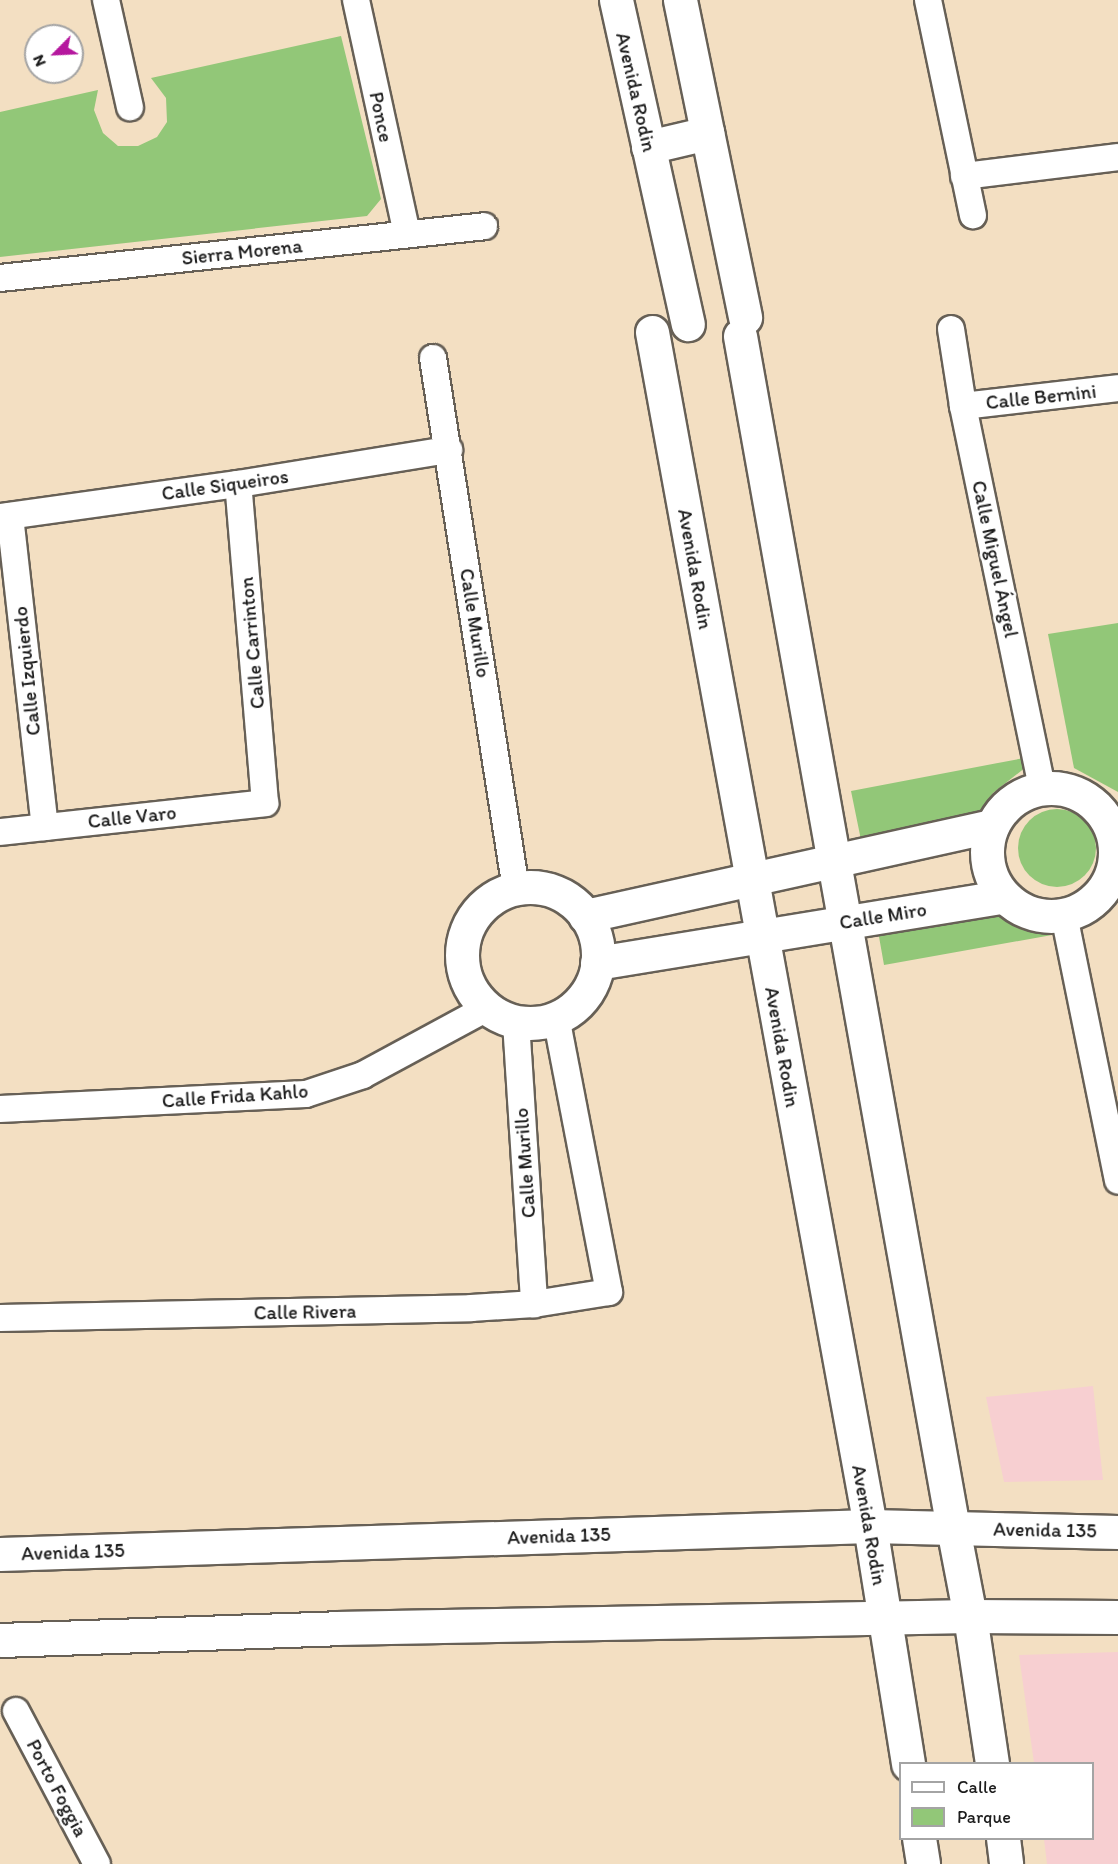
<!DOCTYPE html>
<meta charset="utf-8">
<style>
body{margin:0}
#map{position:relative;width:1118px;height:1864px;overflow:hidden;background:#f3dfc2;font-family:Itim,sans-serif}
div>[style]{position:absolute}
.built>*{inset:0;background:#f7cfd1}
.green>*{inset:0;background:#92c778}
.round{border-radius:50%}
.roads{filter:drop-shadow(2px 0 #676056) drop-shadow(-2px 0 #676056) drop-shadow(0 2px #676056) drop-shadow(0 -2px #676056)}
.minor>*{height:26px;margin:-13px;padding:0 13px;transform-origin:13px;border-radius:13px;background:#fff}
.tertiary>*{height:33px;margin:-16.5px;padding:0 16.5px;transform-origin:16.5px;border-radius:16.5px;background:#fff}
.tertiary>.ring{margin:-16.5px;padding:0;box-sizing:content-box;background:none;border:33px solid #fff;border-radius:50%}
.secondary>*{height:33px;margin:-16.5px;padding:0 16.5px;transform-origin:16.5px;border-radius:16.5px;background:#fff}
.primary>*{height:33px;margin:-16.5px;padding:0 16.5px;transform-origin:16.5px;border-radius:16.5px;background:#fff}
span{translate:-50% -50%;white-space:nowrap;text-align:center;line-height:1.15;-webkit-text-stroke:5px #fff;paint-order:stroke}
.street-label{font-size:20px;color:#1c1c1c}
.legend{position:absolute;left:899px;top:1762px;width:195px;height:78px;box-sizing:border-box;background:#fff;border:2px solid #a4a4a4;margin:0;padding:8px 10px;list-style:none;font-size:18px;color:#1c1c1c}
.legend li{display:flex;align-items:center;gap:12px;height:30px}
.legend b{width:30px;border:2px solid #a4a4a4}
.north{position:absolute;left:24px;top:24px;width:60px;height:60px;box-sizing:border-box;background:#fff;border:2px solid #a4a4a4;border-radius:50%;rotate:246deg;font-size:16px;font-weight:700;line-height:24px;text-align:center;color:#1c1c1c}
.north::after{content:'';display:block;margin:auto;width:21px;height:27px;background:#b5179e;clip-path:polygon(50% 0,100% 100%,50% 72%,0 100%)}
</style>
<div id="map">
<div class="built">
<i style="clip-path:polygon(1093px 1386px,1103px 1480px,1004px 1482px,986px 1397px)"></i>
<i style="clip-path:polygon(1118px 1652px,1118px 1864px,1047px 1864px,1044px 1839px,1092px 1838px,1092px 1764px,1034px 1763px,1019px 1655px)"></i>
</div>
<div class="green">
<i style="clip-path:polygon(341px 36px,381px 199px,367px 216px,0 257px,0 112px,98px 90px,94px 110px,103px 133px,118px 146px,138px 146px,157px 137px,167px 122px,166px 98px,151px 78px)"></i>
<i style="clip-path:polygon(1118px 623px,1118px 792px,1074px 768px,1048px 634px)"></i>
<i style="clip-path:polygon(1024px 758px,1026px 767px,993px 793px,982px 812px,861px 840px,851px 791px)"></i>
<i class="round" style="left:1018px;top:809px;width:78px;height:78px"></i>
<i style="clip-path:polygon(996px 907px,1027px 925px,1051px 930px,1052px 935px,884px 965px,878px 931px)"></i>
</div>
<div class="roads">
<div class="minor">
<i style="left:106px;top:0;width:110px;rotate:77.4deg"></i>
<i style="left:356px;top:0;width:239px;rotate:77.7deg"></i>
<i style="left:928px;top:0;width:220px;rotate:78.2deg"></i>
<i style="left:964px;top:176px;width:155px;rotate:-7deg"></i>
<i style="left:0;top:278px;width:487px;rotate:-6.1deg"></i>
<i style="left:951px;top:329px;width:78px;rotate:81.1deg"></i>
<i style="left:963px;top:406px;width:390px;rotate:78.3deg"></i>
<i style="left:433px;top:358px;width:537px;rotate:81.12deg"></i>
<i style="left:963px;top:406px;width:156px;rotate:-6.6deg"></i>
<i style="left:10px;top:516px;width:313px;rotate:83.6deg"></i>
<i style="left:0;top:517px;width:240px;rotate:-7.9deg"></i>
<i style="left:238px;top:484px;width:214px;rotate:-9.2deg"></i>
<i style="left:0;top:832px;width:267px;rotate:-6.2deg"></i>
<i style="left:265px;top:803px;width:320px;rotate:-94.8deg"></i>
<i style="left:1064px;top:915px;width:271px;rotate:78.5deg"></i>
<i style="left:516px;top:1022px;width:283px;rotate:86.3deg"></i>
<i style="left:0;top:1109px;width:306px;rotate:-2.8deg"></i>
<i style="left:306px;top:1094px;width:60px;rotate:-18.4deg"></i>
<i style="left:363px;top:1075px;width:141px;rotate:-28.4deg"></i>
<i style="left:0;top:1318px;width:471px;rotate:-1.2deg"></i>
<i style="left:471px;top:1308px;width:63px;rotate:-3.6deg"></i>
<i style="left:534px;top:1304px;width:76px;rotate:-9.1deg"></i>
<i style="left:609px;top:1292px;width:279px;rotate:-100.9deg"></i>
<i style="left:16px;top:1711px;width:173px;rotate:62.1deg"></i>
</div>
<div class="tertiary">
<i style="left:616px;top:0;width:332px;rotate:77.5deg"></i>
<i style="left:680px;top:0;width:324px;rotate:78.4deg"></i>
<i style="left:648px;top:147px;width:61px;rotate:-13.3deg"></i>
<i style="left:652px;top:332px;width:1214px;rotate:79.65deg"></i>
<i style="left:740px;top:336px;width:1211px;rotate:79.87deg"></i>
<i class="ring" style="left:987px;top:788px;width:95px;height:95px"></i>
<i class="ring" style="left:462px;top:887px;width:103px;height:103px"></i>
<i style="left:585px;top:916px;width:417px;rotate:-12.5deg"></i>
<i style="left:597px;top:963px;width:412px;rotate:-9.3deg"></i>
</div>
<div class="secondary">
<i style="left:870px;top:1526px;width:241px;rotate:80.9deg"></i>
<i style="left:953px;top:1528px;width:90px;rotate:79.1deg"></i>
<i style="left:970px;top:1616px;width:150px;rotate:81.5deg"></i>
<i style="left:919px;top:1838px;width:26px;rotate:81deg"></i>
<i style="left:1003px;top:1838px;width:26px;rotate:83deg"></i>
</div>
<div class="primary">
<i style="left:0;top:1554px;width:870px;rotate:-1.84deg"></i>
<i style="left:870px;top:1526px;width:248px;rotate:1.4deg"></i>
<i style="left:0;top:1640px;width:336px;rotate:-2deg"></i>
<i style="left:336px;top:1628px;width:634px;rotate:-1.08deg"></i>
<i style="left:970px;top:1616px;width:148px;rotate:0.4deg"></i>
</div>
</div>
<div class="street-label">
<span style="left:636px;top:92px;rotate:77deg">Avenida Rodin</span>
<span style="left:381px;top:117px;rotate:78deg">Ponce</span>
<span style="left:242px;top:252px;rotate:-6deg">Sierra Morena</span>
<span style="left:1041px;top:397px;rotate:-6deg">Calle Bernini</span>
<span style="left:225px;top:485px;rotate:-8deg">Calle Siqueiros</span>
<span style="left:995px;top:559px;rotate:78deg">Calle Miguel Ángel</span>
<span style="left:695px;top:569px;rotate:80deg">Avenida Rodin</span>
<span style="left:475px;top:623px;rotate:81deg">Calle Murillo</span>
<span style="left:252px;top:643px;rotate:-95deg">Calle Carrinton</span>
<span style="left:27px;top:671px;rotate:-96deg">Calle Izquierdo</span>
<span style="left:132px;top:817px;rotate:-6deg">Calle Varo</span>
<span style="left:883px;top:916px;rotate:-9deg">Calle Miro</span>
<span style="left:782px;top:1047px;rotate:80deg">Avenida Rodin</span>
<span style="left:235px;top:1096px;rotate:-4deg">Calle Frida Kahlo</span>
<span style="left:525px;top:1163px;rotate:-94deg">Calle Murillo</span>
<span style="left:305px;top:1312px;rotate:-1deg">Calle Rivera</span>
<span style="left:869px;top:1525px;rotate:80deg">Avenida Rodin</span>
<span style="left:1045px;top:1530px;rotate:1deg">Avenida 135</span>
<span style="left:559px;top:1536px;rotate:-2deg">Avenida 135</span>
<span style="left:73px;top:1552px;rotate:-2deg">Avenida 135</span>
<span style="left:57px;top:1788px;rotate:62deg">Porto Foggia</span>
</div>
<ul class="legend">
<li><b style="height:8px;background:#fff"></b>Calle</li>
<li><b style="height:16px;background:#92c778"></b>Parque</li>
</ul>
<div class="north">N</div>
</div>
